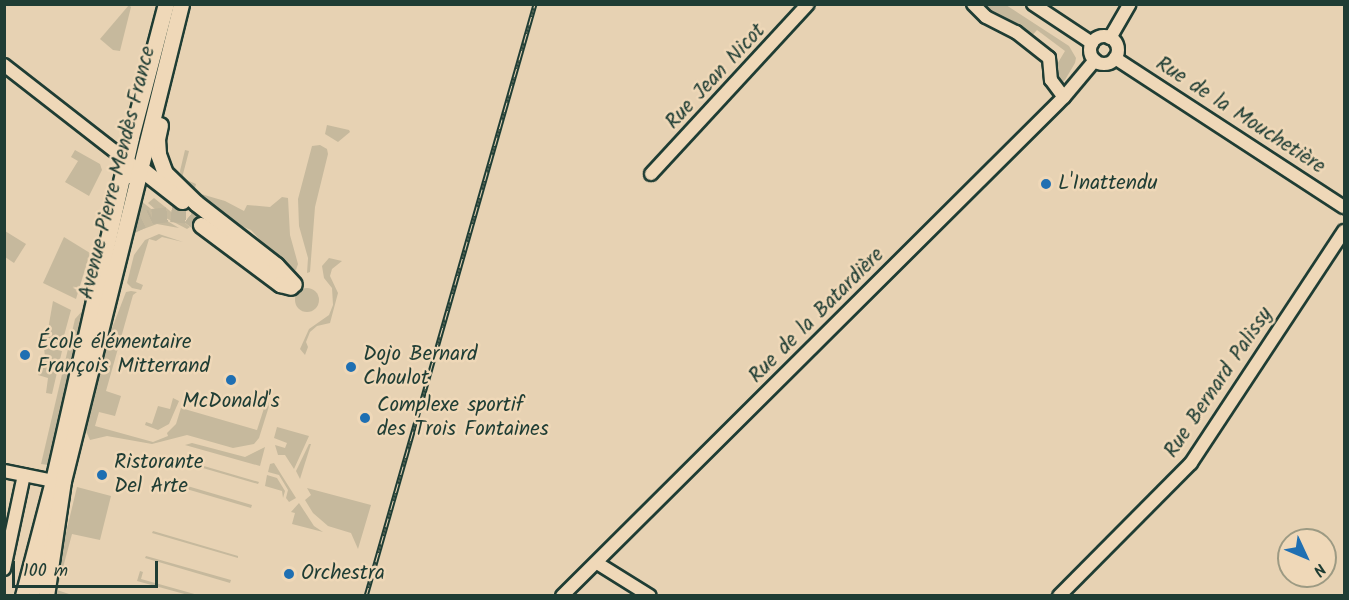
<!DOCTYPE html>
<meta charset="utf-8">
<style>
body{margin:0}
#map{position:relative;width:1349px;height:600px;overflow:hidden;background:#e7d2b3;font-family:Kalam,sans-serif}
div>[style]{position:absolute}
.green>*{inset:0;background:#c6b99d}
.round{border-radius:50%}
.major-tunnel>*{height:15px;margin-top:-7.5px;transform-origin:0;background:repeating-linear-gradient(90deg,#bfb49a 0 15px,transparent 0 23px)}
.roads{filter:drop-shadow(2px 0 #1f3d34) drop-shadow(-2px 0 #1f3d34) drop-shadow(0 2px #1f3d34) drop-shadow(0 -2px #1f3d34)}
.minor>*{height:12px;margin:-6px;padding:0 6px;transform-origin:6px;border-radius:6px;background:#efd8b8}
.minor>.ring{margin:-6px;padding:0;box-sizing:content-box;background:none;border:12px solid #efd8b8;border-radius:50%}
.major>*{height:15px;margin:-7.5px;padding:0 7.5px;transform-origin:7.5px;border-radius:7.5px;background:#efd8b8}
.rail>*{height:5px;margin-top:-2.5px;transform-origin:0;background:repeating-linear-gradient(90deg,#efd8b8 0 9px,#1f3d34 0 18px);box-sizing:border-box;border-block:2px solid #1f3d34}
.dots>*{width:16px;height:16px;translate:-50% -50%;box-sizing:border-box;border:3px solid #efd8b8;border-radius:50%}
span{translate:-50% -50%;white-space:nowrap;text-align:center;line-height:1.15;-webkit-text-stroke:5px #efd8b8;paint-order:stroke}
.street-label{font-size:21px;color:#1f3d34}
.poi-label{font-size:21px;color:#1f3d34}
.left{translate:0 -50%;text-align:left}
.frame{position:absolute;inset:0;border:6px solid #1f3d34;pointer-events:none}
.north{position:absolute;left:1277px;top:528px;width:60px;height:60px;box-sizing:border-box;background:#efd8b8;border:2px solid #9c9a83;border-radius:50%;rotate:134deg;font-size:16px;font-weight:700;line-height:24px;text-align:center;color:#1f3d34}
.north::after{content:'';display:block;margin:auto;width:21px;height:27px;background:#1f6fb2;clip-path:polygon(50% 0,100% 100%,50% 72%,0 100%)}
.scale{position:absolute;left:12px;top:561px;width:146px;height:27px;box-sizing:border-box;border:3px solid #1f3d34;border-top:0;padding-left:8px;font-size:18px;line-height:21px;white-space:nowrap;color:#1f3d34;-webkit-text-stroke:4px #efd8b8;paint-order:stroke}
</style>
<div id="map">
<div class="green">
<i style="clip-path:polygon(129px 5px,131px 7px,120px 51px,113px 50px,100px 39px)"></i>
<i style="clip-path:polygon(979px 5px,1006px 5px,1069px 46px,1076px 58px,1075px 63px,1065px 80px,1060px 85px,1053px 71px,1065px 51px,1037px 30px,1030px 38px,988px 14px)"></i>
<i style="clip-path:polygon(327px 125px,349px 130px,350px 132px,338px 142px,325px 134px)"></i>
<i style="clip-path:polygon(320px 145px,327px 149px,328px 154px,315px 207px,310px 272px,307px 273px,308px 258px,299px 226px,298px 199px,312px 146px)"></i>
<i style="clip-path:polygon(75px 150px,100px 164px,102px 170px,89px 196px,65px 182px,78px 161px,71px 157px)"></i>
<i style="clip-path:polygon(185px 150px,189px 151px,182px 178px,196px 184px,194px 192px,225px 201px,244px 211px,247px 205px,270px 207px,282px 197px,288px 198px,290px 235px,298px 264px,296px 270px,289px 271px,251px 230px,222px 218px,188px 192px,181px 178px,180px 171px)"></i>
<i style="clip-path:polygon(154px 198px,190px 227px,187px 229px,164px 217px,148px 203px)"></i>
<i style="clip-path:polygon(141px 201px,164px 219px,179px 228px,157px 224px,138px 231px,135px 225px)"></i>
<i style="clip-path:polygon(5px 231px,26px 244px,14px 263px,5px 257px)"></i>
<i style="clip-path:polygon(159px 234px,183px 242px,162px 237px,156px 241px,149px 239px,136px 282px,143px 285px,141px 290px,132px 288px,127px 283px,134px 255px,145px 240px)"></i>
<i style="clip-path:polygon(64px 237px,90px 253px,76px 299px,43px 283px)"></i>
<i style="clip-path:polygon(329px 258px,342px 261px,332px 269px,330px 276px,338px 293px,330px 323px,317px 326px,310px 332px,306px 342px,308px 347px,305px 355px,300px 349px,309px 329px,329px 315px,333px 305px,332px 288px,324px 278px,322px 266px)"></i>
<i class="round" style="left:295px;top:288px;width:24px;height:24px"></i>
<i style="clip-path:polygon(131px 291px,137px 292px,133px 295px,106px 391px,121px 396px,115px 416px,99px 412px,95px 426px,153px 442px,168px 436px,167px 433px,176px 424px,181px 408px,257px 430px,266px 402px,270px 403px,259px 438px,254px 444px,233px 448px,187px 435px,152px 444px,107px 436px,90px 440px,85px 429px,109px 336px,126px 292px)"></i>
<i style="clip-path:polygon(53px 301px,71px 310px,62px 343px,46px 341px)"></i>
<i style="clip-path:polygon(84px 309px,86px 309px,48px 465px,41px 464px,75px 319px)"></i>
<i style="clip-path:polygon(44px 347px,62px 351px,52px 394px,46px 393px,48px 378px,38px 375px,42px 361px,45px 358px)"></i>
<i style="clip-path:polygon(173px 398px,179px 401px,169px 424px,158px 430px,145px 425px,146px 422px,152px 424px,158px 406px,170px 409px)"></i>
<i style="clip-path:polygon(277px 427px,309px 436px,294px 469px,285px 455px,278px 455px,275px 445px,285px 448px,287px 443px,274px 438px)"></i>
<i style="clip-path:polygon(192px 443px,245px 457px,265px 447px,260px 466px,185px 445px)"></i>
<i style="clip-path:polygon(309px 444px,311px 444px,300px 479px,296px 471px)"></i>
<i style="clip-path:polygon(173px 457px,259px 482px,258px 484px,172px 459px)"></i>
<i style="clip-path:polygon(274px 463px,296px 498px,289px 502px,286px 498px,288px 490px,279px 475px,268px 472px,270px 464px)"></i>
<i style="clip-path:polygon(267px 475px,277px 478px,285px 491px,283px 498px,282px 491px,265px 486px)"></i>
<i style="clip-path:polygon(167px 480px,252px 505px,251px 508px,166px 483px)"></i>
<i style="clip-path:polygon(77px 487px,111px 496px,100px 540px,72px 534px,57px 590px,72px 595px,51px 595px)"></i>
<i style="clip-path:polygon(307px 488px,371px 505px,358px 549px,351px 533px,328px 526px,313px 513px,305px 500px,311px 495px)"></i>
<i style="clip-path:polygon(299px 503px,314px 526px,323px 532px,292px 524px,295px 513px,291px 512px)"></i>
<i style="clip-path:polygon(153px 531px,238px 556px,238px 558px,152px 533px)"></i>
<i style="clip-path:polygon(146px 556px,231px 580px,230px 583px,145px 558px)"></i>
<i style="clip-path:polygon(140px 571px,143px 572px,141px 579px,198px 595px,188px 595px,137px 581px)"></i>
</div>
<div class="major-tunnel">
<i style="left:122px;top:236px;width:11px;rotate:-52deg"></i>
<i style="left:129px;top:227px;width:25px;rotate:-26deg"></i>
<i style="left:152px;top:216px;width:19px;rotate:-6deg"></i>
<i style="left:171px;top:214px;width:18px;rotate:6deg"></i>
<i style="left:189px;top:216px;width:15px;rotate:37deg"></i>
</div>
<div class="roads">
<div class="minor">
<i style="left:973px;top:4px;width:18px;rotate:45deg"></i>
<i style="left:986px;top:17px;width:34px;rotate:27deg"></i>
<i style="left:1016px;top:32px;width:42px;rotate:38.2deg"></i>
<i style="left:1049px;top:58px;width:22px;rotate:85deg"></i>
<i style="left:1051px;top:80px;width:21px;rotate:53deg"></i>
<i style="left:1033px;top:4px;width:71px;rotate:33.5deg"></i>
<i class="ring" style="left:1090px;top:36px;width:16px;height:16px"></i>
<i style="left:1110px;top:38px;width:39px;rotate:-60deg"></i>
<i style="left:1115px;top:58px;width:273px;rotate:33.1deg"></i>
<i style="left:4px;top:65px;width:161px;rotate:37.9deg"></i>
<i style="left:651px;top:174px;width:231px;rotate:-47.3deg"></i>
<i style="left:4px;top:471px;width:50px;rotate:11.5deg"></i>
<i style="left:597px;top:563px;width:62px;rotate:31.9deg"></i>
<i style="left:4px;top:569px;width:96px;rotate:-78deg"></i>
<i style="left:33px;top:596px;width:68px;rotate:-75.6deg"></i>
<i style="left:562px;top:596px;width:708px;rotate:-44.83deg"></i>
<i style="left:1064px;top:97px;width:48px;rotate:-50deg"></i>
<i style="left:1059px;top:596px;width:187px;rotate:-45.2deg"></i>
<i style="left:1191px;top:463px;width:278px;rotate:-56.6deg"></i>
</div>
<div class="major">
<i style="left:160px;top:125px;width:14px;rotate:102deg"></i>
<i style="left:157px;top:139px;width:15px;rotate:86deg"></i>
<i style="left:158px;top:154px;width:20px;rotate:70deg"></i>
<i style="left:165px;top:173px;width:43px;rotate:44.1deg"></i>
<i style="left:196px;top:203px;width:101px;rotate:37.8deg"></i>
<i style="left:276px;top:265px;width:26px;rotate:47deg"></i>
<i style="left:130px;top:175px;width:10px;rotate:-24deg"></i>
<i style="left:139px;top:171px;width:6px;rotate:9deg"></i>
<i style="left:145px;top:172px;width:47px;rotate:38.1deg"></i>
<i style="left:201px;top:225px;width:99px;rotate:36.8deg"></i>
<i style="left:280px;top:284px;width:11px;rotate:15deg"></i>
<i style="left:23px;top:596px;width:119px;rotate:-75.4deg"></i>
<i style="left:53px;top:481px;width:353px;rotate:-77.2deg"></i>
<i style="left:131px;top:137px;width:138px;rotate:-75.3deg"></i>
<i style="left:46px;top:596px;width:116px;rotate:-81.6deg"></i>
<i style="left:63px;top:481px;width:491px;rotate:-76.1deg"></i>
</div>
</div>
<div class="rail">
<i style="left:366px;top:596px;width:616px;rotate:-74.07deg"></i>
</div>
<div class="dots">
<i style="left:1046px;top:184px;background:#1f6fb2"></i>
<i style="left:25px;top:355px;background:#1f6fb2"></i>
<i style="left:351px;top:367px;background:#1f6fb2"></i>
<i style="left:231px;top:380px;background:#1f6fb2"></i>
<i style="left:365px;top:418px;background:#1f6fb2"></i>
<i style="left:102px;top:475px;background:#1f6fb2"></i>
<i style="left:289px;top:574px;background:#1f6fb2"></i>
</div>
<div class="street-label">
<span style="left:716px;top:77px;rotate:-47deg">Rue Jean Nicot</span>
<span style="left:1240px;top:116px;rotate:33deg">Rue de la Mouchetière</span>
<span style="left:118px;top:173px;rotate:-76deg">Avenue Pierre Mendès France</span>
<span style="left:817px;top:316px;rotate:-45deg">Rue de la Batardière</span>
<span style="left:1219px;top:383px;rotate:-56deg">Rue Bernard Palissy</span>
</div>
<div class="poi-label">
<span class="left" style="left:1058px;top:184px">L'Inattendu</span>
<span class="left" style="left:37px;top:355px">École élémentaire<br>François Mitterrand</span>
<span class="left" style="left:363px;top:367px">Dojo Bernard<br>Choulot</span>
<span style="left:231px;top:402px">McDonald's</span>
<span class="left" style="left:377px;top:418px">Complexe sportif<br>des Trois Fontaines</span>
<span class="left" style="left:114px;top:475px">Ristorante<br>Del Arte</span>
<span class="left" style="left:301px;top:574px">Orchestra</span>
</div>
<div class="frame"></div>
<div class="north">N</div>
<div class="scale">100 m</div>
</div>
